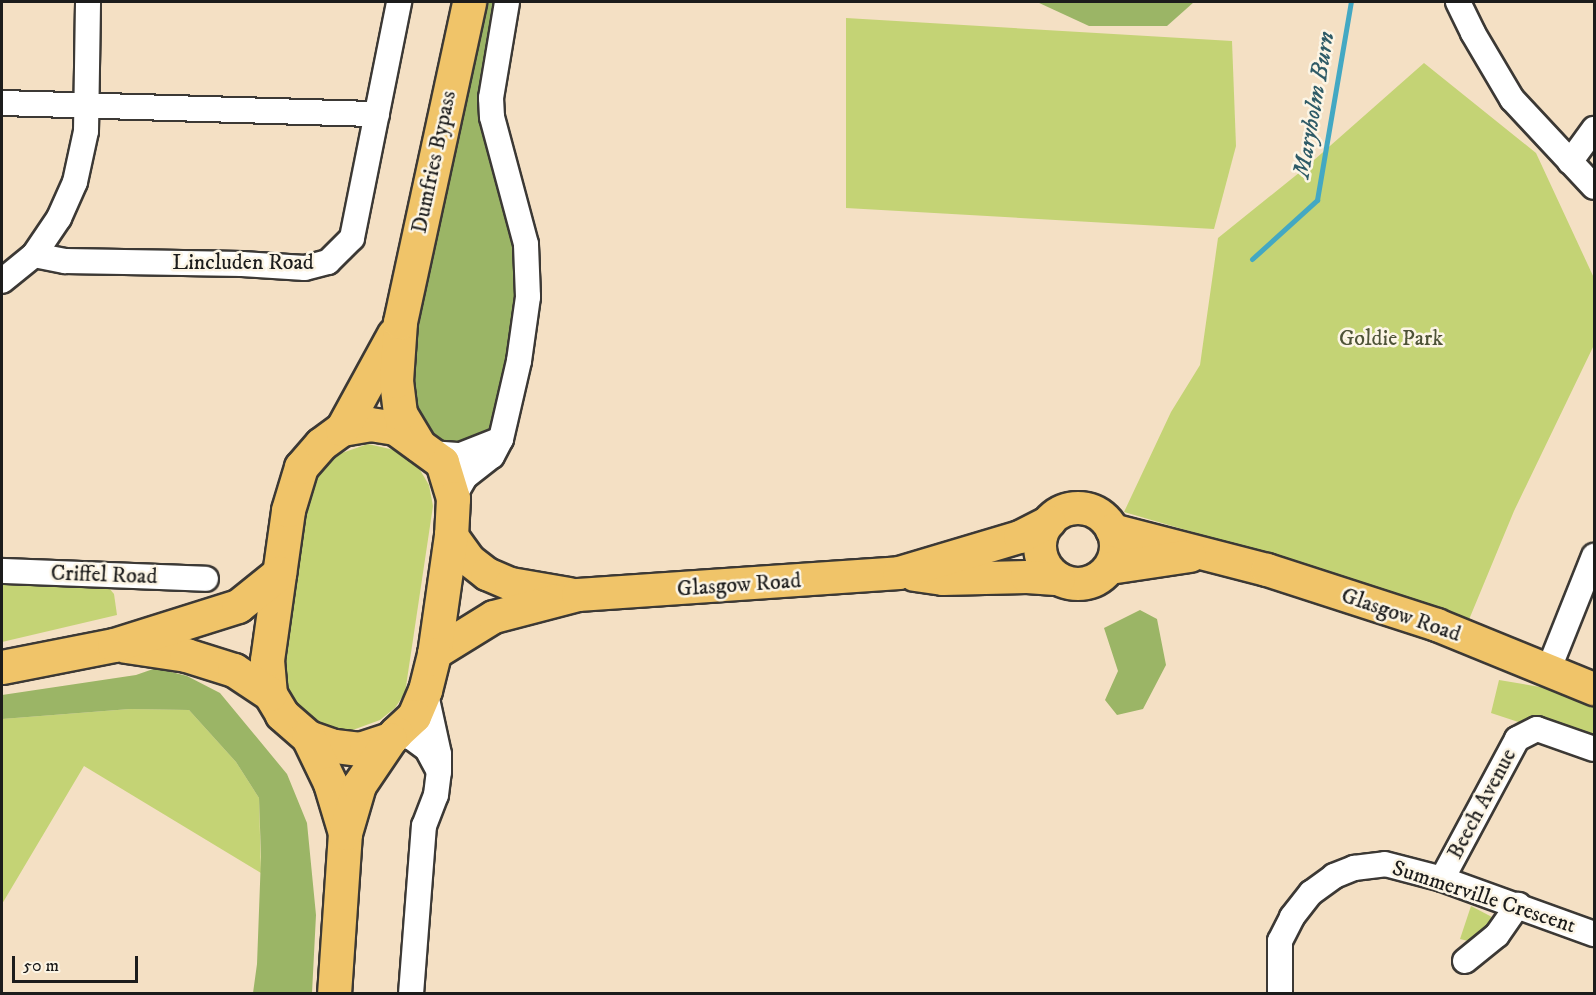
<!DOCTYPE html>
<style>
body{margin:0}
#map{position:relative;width:1596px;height:995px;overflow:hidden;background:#f4e0c4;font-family:"IM FELL DW Pica",serif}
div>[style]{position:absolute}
.green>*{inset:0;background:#c4d375}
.forest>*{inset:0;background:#9bb566}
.stream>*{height:5px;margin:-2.5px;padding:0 2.5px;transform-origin:2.5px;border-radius:2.5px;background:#43a8c3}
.roads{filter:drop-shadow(2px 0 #3c3935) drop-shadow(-2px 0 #3c3935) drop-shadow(0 2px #3c3935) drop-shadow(0 -2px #3c3935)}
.minor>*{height:24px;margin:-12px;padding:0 12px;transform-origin:12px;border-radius:12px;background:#fff}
.major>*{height:32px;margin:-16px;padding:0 16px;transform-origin:16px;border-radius:16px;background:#f0c469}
.major>.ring{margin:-16px;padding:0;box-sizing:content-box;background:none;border:32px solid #f0c469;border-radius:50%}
.highway>*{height:33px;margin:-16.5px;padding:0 16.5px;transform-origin:16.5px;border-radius:16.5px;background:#f0c469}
span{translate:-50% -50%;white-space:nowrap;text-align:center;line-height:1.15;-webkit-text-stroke:5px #fcf5e5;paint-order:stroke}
.street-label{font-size:22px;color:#1c1c1c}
.park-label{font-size:22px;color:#4e5337}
.water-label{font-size:24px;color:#2e5b67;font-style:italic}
.frame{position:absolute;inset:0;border:3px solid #1c1c1c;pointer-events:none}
.scale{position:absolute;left:12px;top:956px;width:126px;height:27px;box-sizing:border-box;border:3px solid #1c1c1c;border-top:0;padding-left:8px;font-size:18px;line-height:21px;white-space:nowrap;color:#1c1c1c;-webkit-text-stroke:4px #fcf5e5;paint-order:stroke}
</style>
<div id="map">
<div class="green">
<i style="clip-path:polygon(846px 18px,1232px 41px,1236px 146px,1214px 229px,846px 208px)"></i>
<i style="clip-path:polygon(1424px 63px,1536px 153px,1594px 278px,1594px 345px,1514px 511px,1468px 622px,1220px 540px,1124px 512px,1171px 412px,1200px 365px,1218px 238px,1305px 168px)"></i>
<i style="clip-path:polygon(368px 444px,399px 451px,417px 465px,429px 485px,433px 506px,405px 693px,395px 708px,380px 720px,350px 731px,327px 728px,303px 712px,287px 686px,285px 668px,309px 493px,313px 483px,327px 464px,336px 455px)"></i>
<i style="clip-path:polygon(104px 582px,114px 594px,117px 615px,2px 642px,2px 583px)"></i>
<i style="clip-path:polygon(1499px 680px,1540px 687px,1542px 681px,1594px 700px,1594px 747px,1491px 713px)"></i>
<i style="clip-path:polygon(130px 709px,189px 710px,236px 762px,259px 798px,261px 873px,84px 766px,2px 904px,2px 719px)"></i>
<i style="clip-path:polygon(1471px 906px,1492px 917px,1490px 926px,1479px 937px,1468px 941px,1460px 939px)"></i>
</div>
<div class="forest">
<i style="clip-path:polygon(485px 2px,497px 2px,478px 104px,518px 253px,519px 291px,508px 365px,489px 429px,466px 444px,447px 444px,423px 427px,413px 403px,410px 376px,451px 147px)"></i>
<i style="clip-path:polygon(1037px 2px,1194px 2px,1167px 26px,1089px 26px)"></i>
<i style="clip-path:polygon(1140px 610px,1157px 619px,1166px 665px,1143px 709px,1117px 715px,1105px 700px,1118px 671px,1104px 628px)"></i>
<i style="clip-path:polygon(156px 668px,187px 676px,220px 693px,287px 774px,307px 823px,316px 915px,312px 993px,253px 993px,257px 964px,261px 857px,259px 798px,236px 762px,189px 710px,130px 709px,2px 719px,2px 695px,136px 675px)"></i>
</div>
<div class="stream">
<i style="left:1252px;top:259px;width:88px;rotate:-42.2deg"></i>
<i style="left:1317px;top:200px;width:201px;rotate:-80.3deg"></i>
</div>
<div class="roads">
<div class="minor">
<i style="left:1458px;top:2px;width:34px;rotate:64deg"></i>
<i style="left:1473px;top:33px;width:77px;rotate:59.4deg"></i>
<i style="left:1512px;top:99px;width:120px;rotate:47deg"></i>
<i style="left:2px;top:103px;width:375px;rotate:1.7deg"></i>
<i style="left:1570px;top:162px;width:41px;rotate:-54deg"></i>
<i style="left:34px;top:255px;width:32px;rotate:11deg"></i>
<i style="left:65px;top:261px;width:177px;rotate:1deg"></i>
<i style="left:242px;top:264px;width:63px;rotate:3.6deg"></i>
<i style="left:305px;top:268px;width:24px;rotate:-15deg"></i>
<i style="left:328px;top:262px;width:34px;rotate:-45deg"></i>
<i style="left:352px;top:238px;width:241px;rotate:-78.7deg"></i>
<i style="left:2px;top:281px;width:41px;rotate:-39.1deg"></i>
<i style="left:34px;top:255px;width:45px;rotate:-56deg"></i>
<i style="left:59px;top:218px;width:39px;rotate:-66deg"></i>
<i style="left:75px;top:182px;width:52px;rotate:-77.8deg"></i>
<i style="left:86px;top:131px;width:129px;rotate:-89.1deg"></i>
<i style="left:430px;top:453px;width:31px;rotate:4deg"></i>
<i style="left:461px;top:455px;width:43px;rotate:-21.8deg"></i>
<i style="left:453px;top:498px;width:24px;rotate:-60deg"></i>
<i style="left:465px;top:477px;width:34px;rotate:-38deg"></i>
<i style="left:492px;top:456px;width:19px;rotate:-62deg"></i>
<i style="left:501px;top:439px;width:80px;rotate:-77deg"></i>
<i style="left:519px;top:361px;width:65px;rotate:-82deg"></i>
<i style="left:528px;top:297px;width:53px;rotate:-92.2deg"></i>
<i style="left:526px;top:244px;width:131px;rotate:-105deg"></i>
<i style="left:492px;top:117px;width:19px;rotate:-93deg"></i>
<i style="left:491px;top:98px;width:97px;rotate:-80.5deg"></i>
<i style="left:2px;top:571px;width:204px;rotate:2.2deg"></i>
<i style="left:1548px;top:671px;width:124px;rotate:-68.2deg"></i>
<i style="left:396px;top:733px;width:17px;rotate:17deg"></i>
<i style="left:412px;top:738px;width:19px;rotate:36deg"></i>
<i style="left:427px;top:749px;width:24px;rotate:62deg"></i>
<i style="left:1442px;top:879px;width:159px;rotate:-61.8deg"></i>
<i style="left:1517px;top:739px;width:22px;rotate:-27deg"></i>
<i style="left:1537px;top:729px;width:60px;rotate:19.3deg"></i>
<i style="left:1465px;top:961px;width:41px;rotate:-39.1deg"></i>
<i style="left:1497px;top:935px;width:37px;rotate:-55deg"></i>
<i style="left:411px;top:994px;width:169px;rotate:-85.6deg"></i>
<i style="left:424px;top:826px;width:33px;rotate:-69deg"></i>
<i style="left:436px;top:795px;width:23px;rotate:-83deg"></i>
<i style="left:439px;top:772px;width:18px;rotate:-90deg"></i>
<i style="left:439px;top:754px;width:66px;rotate:-102.3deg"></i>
<i style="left:1280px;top:994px;width:53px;rotate:-90deg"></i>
<i style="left:1280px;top:941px;width:27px;rotate:-63deg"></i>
<i style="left:1292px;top:917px;width:31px;rotate:-52deg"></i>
<i style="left:1311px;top:893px;width:29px;rotate:-36deg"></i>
<i style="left:1334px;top:876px;width:22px;rotate:-22deg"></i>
<i style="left:1354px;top:868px;width:31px;rotate:-7deg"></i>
<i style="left:1385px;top:864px;width:59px;rotate:14.7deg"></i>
<i style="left:1442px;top:879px;width:162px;rotate:19.9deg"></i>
</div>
<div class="major">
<i class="ring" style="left:1040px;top:508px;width:44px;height:44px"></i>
<i style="left:1112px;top:530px;width:160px;rotate:14.5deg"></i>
<i style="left:1267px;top:570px;width:179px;rotate:17.9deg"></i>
<i style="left:1437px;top:625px;width:170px;rotate:22.2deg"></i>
<i style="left:451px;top:535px;width:31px;rotate:54deg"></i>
<i style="left:469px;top:560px;width:23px;rotate:38deg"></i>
<i style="left:487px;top:574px;width:26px;rotate:23deg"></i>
<i style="left:511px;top:584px;width:59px;rotate:9.8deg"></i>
<i style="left:1110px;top:568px;width:81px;rotate:-8.5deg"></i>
<i style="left:915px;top:575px;width:28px;rotate:8deg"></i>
<i style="left:943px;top:579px;width:84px;rotate:-1.4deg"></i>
<i style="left:1027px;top:577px;width:32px;rotate:4deg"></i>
<i style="left:434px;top:654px;width:70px;rotate:-31.7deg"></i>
<i style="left:494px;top:617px;width:87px;rotate:-14.7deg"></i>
<i style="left:578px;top:595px;width:322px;rotate:-3.9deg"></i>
<i style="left:899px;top:573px;width:126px;rotate:-16.6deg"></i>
<i style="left:1020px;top:537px;width:33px;rotate:-27deg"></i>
</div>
<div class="highway">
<i style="left:370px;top:424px;width:25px;rotate:9deg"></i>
<i style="left:395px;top:428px;width:58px;rotate:35.9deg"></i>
<i style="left:442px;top:462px;width:38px;rotate:73deg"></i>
<i style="left:453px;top:498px;width:37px;rotate:93deg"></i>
<i style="left:451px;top:535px;width:120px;rotate:98.1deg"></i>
<i style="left:434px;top:654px;width:37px;rotate:104deg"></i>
<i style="left:425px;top:690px;width:28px;rotate:113deg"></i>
<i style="left:414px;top:716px;width:25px;rotate:137deg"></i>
<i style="left:396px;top:733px;width:8px;rotate:135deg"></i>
<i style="left:390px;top:739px;width:32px;rotate:162deg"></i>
<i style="left:360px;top:749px;width:26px;rotate:-173deg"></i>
<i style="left:334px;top:746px;width:28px;rotate:-161deg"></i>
<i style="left:308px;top:737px;width:35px;rotate:-139deg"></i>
<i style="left:282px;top:714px;width:23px;rotate:-121deg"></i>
<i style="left:270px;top:694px;width:34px;rotate:-95deg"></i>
<i style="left:267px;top:660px;width:151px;rotate:-82deg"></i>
<i style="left:288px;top:510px;width:45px;rotate:-73.2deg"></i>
<i style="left:301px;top:467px;width:30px;rotate:-49deg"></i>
<i style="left:321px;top:444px;width:26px;rotate:-36deg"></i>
<i style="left:342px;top:429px;width:28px;rotate:-10deg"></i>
<i style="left:342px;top:429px;width:108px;rotate:-61.3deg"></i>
<i style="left:419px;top:445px;width:37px;rotate:-121deg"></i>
<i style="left:400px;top:413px;width:32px;rotate:-97deg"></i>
<i style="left:396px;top:381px;width:59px;rotate:-86.1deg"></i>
<i style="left:400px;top:322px;width:327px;rotate:-77.8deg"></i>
<i style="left:126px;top:646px;width:61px;rotate:8.5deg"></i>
<i style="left:186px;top:655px;width:50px;rotate:17.4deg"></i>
<i style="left:234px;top:670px;width:43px;rotate:33.7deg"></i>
<i style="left:2px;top:667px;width:114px;rotate:-11.1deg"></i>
<i style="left:114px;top:645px;width:130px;rotate:-17.5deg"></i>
<i style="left:238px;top:606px;width:53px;rotate:-38.8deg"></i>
<i style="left:308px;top:737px;width:51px;rotate:64.4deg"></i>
<i style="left:330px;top:783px;width:52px;rotate:73.3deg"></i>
<i style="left:334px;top:994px;width:161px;rotate:-86.1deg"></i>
<i style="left:345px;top:833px;width:50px;rotate:-73.7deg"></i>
<i style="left:359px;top:785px;width:55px;rotate:-56deg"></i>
</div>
</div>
<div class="street-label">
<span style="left:434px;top:162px;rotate:-78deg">Dumfries Bypass</span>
<span style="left:243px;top:263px">Lincluden Road</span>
<span style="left:104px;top:575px;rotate:2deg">Criffel Road</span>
<span style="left:739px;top:585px;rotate:-4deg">Glasgow Road</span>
<span style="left:1401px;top:615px;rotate:19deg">Glasgow Road</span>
<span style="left:1482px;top:804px;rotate:-62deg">Beech Avenue</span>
<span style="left:1484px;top:897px;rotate:18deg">Summerville Crescent</span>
</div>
<div class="park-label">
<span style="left:1391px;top:339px">Goldie Park</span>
</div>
<div class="water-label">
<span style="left:1315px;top:105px;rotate:-80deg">Maryholm Burn</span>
</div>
<div class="frame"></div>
<div class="scale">50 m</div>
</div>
